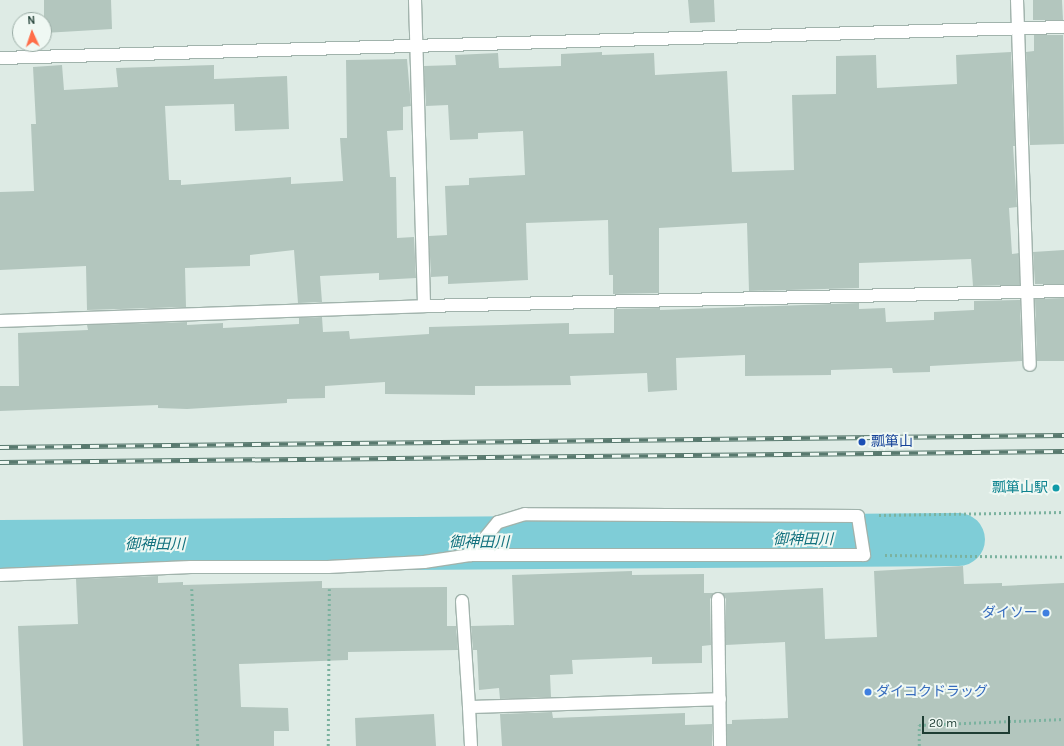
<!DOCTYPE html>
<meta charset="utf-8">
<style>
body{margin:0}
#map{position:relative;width:1064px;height:746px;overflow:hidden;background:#deebe5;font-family:Karla,"Noto Sans JP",sans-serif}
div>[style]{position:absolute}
.river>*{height:53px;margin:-26.5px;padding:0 26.5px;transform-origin:26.5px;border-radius:26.5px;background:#7fcdd7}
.building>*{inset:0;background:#b3c6be}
.path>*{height:2.5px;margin-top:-1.25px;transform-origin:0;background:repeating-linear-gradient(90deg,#7bb29f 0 2px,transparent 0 5px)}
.roads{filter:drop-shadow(1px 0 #a1b3ac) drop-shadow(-1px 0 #a1b3ac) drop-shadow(0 1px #a1b3ac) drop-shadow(0 -1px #a1b3ac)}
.minor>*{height:12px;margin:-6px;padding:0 6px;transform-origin:6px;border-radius:6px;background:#fff}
.rail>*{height:4.5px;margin-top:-2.25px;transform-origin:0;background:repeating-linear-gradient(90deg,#eff8f3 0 9px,#58796e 0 18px);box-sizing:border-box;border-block:1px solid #58796e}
.dots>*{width:11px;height:11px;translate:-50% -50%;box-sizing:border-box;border:2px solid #eff8f3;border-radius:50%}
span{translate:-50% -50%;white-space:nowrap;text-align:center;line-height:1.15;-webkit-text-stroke:4px #eff8f3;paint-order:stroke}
.transit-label{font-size:14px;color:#164399}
.left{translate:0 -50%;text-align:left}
.culture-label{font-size:14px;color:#0d838f}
.right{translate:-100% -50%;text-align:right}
.shop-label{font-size:14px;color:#366cbe}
.water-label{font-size:15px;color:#12717e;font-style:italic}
.north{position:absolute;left:12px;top:12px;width:40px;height:40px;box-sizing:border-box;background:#eff8f3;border:1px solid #9bada6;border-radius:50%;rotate:357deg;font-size:11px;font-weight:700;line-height:16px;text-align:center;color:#1e3d33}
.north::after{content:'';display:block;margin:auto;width:14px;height:18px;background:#ff6d48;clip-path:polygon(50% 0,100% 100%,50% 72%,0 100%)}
.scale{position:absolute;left:922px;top:716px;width:88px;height:18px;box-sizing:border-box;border:2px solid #1e3d33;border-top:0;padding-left:5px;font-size:12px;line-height:14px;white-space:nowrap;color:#1e3d33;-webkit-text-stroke:3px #eff8f3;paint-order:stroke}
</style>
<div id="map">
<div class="river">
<i style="left:0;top:546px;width:958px;rotate:-0.42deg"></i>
</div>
<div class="building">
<i style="clip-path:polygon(44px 0,111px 0,112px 29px,44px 33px)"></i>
<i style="clip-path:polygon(688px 0,714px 0,715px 22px,690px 23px)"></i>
<i style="clip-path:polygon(1033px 0,1062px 0,1063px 20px,1033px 20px)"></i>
<i style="clip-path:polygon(1034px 35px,1063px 35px,1064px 144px,1030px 145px,1026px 52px,1034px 51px)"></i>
<i style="clip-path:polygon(602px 52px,602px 55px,654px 53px,655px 75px,727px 71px,732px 172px,794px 170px,792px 95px,836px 94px,836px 56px,876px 55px,877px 88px,957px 84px,956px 55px,1011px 52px,1015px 146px,1013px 146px,1017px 207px,1009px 208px,1012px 254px,1019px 253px,1020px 285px,973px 286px,971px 259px,859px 263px,859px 288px,749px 291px,747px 223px,659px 228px,659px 293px,613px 294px,613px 275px,609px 275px,608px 220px,526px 223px,528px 280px,448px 284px,448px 276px,431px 277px,429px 236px,447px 235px,445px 186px,469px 185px,469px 178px,525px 175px,523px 131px,478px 133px,478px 139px,450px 140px,448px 105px,426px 106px,424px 66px,456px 65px,455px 55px,498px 53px,499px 68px,561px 66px,561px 54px)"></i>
<i style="clip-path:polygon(407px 59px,411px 106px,403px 107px,403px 130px,387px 131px,390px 177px,396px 177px,397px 238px,414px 237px,416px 278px,379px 280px,379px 273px,320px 276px,322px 302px,298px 303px,294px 250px,250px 255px,250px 266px,185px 268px,186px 307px,87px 310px,86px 266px,0 270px,0 192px,34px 191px,31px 124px,36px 124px,33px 67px,62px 65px,64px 90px,118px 87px,116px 68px,214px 65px,214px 79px,287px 76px,289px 129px,235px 131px,234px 104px,165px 106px,169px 180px,181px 180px,181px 185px,291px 177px,291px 184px,343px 181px,340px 138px,347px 138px,346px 60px)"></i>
<i style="clip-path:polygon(1064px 250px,1064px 284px,1035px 284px,1033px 252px)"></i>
<i style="clip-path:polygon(1064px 298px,1064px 361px,1037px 361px,1035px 299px)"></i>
<i style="clip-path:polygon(1020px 300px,1022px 361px,930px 366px,930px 372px,893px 373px,892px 368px,831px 370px,831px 375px,745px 376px,745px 355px,676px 358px,677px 390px,648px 392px,647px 373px,570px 376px,571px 385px,475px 386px,475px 395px,385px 394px,385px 382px,325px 386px,325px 398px,287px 399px,287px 403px,187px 409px,158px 408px,158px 405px,0 411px,0 386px,19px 386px,18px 333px,88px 330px,87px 325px,187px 322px,187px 325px,223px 323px,223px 328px,299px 324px,299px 318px,322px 317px,323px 332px,349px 331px,350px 339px,429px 334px,429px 327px,569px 323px,569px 334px,614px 333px,614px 309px,660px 308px,660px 310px,859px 303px,859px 309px,885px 308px,886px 322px,934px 320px,934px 312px,974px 310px,974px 301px)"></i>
<i style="clip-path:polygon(963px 566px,964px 584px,1002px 583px,1002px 586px,1064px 583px,1064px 746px,727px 746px,727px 724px,732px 724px,732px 720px,788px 718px,785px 642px,726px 645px,726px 599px,722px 593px,823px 588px,825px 639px,877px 637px,874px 571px)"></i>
<i style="clip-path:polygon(632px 571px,632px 575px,704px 574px,704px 593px,714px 593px,710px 599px,711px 645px,702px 646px,702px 663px,652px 664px,652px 657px,572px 660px,573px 674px,550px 675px,551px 697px,500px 699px,499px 688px,479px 690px,477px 650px,473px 650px,471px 626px,514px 625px,512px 575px)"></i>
<i style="clip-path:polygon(158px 576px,158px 583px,183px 582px,183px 585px,322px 581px,322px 588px,447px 587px,447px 626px,456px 626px,458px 650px,348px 652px,348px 660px,239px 664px,241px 707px,288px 708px,289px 731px,274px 731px,274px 746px,23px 746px,18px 626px,78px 624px,76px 579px)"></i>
<i style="clip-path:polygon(552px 712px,553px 718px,685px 713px,685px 725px,712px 724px,712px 746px,502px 746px,500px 714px)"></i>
<i style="clip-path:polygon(434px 714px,436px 746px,356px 746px,355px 718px)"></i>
</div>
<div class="path">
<i style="left:879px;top:515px;width:185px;rotate:-0.9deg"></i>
<i style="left:885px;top:555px;width:179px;rotate:0.6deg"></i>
<i style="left:192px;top:589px;width:157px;rotate:87.8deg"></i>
<i style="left:328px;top:746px;width:157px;rotate:-89.6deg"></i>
<i style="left:919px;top:746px;width:21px;rotate:-90deg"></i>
<i style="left:919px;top:725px;width:145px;rotate:-2.4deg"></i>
</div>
<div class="roads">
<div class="minor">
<i style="left:415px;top:0;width:306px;rotate:88.3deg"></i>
<i style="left:1017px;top:0;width:365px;rotate:88deg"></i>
<i style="left:0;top:58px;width:1064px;rotate:-1.67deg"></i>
<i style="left:0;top:321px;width:424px;rotate:-2deg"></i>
<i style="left:424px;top:306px;width:640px;rotate:-1.34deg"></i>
<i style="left:0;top:575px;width:191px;rotate:-2.4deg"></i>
<i style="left:191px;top:567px;width:137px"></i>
<i style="left:328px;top:567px;width:96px;rotate:-3deg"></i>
<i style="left:424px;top:562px;width:48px;rotate:-8.5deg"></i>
<i style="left:471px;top:555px;width:393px"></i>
<i style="left:864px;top:555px;width:39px;rotate:-99deg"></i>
<i style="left:858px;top:516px;width:333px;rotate:-179.7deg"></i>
<i style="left:525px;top:514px;width:28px;rotate:163deg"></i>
<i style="left:498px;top:522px;width:43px;rotate:129.3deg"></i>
<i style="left:718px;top:599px;width:147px;rotate:89.2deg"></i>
<i style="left:462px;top:601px;width:106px;rotate:86.2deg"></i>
<i style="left:471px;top:746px;width:39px;rotate:-93deg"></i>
<i style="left:469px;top:707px;width:251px;rotate:-1.8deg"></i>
</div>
</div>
<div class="rail">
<i style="left:0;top:447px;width:1064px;rotate:-0.65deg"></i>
<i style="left:0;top:462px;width:1064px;rotate:-0.59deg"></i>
</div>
<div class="dots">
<i style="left:862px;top:442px;background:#1a4fb4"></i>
<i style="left:1056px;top:488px;background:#0f9aa8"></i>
<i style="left:1046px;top:613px;background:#3f7fe0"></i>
<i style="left:868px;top:692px;background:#3f7fe0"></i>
</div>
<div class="transit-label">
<span class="left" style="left:871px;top:442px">瓢箪山</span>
</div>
<div class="culture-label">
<span class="right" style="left:1048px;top:488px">瓢箪山駅</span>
</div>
<div class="shop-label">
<span class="right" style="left:1038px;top:613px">ダイソー</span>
<span class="left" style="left:876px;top:692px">ダイコクドラッグ</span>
</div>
<div class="water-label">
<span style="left:803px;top:540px">御神田川</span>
<span style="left:479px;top:543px">御神田川</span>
<span style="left:155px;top:545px">御神田川</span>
</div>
<div class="north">N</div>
<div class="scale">20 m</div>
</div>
